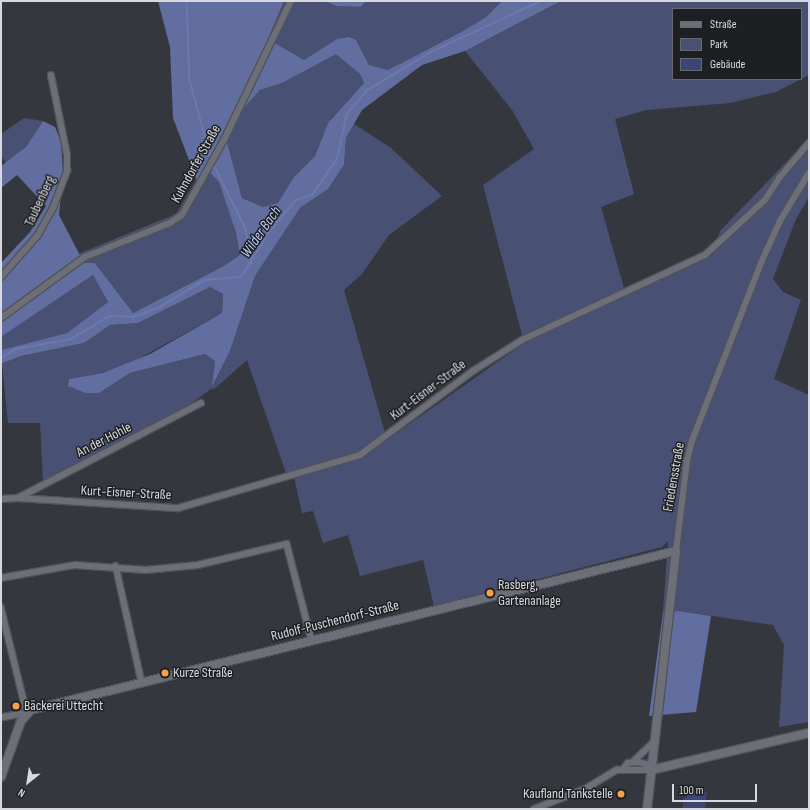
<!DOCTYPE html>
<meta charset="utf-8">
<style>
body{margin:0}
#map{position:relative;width:810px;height:810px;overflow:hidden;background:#35373f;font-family:"Sofia Sans Condensed",sans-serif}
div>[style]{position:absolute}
.green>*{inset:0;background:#485174}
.forest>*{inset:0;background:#626ea0}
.stream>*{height:1.5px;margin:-0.75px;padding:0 0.75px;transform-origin:0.75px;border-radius:0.75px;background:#6d79ad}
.building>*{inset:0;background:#3c4676}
.roads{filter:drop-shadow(1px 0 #51535a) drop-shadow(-1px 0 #51535a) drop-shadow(0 1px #51535a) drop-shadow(0 -1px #51535a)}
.street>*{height:5.5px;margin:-2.75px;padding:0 2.75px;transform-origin:2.75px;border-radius:2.75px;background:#6d6f78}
.secondary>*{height:8px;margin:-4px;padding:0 4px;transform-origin:4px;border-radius:4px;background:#6d6f78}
.dots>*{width:11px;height:11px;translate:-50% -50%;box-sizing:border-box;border:2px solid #1e1f22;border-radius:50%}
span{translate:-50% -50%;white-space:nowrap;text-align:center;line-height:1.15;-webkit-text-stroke:3px #1e1f22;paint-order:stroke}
.street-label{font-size:14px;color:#d8d9de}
.poi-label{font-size:14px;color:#d8d9de}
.left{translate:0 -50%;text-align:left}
.right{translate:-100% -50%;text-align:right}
.water-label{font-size:15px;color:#c1cdfc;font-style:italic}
.frame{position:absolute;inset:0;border:2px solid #d8d9de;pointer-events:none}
.legend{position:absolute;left:672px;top:8px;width:130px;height:72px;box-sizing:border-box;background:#1e1f22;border:1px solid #68696d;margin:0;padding:5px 7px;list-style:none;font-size:12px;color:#d8d9de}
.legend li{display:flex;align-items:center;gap:8px;height:20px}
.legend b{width:20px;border:1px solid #68696d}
.north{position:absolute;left:8px;top:762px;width:40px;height:40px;-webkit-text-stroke:3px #1e1f22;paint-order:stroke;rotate:210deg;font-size:11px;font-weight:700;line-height:16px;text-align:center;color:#d8d9de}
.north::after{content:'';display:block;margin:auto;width:14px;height:18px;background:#d8d9de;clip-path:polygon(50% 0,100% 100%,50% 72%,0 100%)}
.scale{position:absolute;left:672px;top:784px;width:85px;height:18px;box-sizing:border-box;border:2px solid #d8d9de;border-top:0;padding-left:5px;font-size:12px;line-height:14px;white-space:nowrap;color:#d8d9de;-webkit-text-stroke:3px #1e1f22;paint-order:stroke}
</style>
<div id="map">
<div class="green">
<i style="clip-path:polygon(284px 1px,324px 1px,337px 6px,361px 7px,366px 1px,502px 1px,486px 17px,463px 31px,388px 70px,369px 65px,356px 40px,337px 39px,304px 60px,268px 39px)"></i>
<i style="clip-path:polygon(evenodd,561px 1px,809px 1px,809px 75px,776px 92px,730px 103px,647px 110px,615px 119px,634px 194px,601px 207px,626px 295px,713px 254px,720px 231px,792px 156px,809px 144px,809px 197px,796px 219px,773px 279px,783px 292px,801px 300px,774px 379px,809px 395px,809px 722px,779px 727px,784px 645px,773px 625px,679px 611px,663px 612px,668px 541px,662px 547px,434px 606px,423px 560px,360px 576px,348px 535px,323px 543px,313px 511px,302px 513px,293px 472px,286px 473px,247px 360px,213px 390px,212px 388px,192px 403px,43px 482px,40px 423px,8px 423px,2px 364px,21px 356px,84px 343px,110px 325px,138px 323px,210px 287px,223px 294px,222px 313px,129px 364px,103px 373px,69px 379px,99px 393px,130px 373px,205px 354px,215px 361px,213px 386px,230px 351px,255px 276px,300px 208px,328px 189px,344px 165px,346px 138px,354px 124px,391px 148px,442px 196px,389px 235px,362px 274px,344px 290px,387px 440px,524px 343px,483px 185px,534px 149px,512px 110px,465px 51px,561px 1px,673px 9px,801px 9px,801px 79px,673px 79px,673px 9px)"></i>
<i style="clip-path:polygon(336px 53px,360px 74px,364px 83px,328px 123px,315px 156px,294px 177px,279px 203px,263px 207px,242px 198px,227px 142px,243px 109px,260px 90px,282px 83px)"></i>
<i style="clip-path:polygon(24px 118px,43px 121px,26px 147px,6px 163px,1px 156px,1px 134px)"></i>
<i style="clip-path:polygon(204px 167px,219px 182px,236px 233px,240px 255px,222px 267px,133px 313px,95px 263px,84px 263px,78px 254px,176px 214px)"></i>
<i style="clip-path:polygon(93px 275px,108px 302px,67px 333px,1px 350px,1px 337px)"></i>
</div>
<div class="forest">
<i style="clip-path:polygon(evenodd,158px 1px,284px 1px,268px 39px,304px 60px,337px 39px,349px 37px,356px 40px,369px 65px,388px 70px,463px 31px,486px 17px,502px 1px,561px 1px,465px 51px,422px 65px,362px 110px,346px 138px,344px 165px,328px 189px,300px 208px,255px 276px,230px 351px,212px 387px,215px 361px,205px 354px,130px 373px,99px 393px,86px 393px,68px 386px,69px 379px,103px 373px,150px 354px,222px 313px,223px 294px,210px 287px,138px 323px,110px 325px,84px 343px,21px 356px,1px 364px,1px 350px,67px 333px,108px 302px,93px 275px,1px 337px,1px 263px,30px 232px,46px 206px,17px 175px,1px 188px,1px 166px,26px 147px,43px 121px,55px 127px,61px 142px,63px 173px,59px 215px,84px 263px,95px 263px,133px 313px,222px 267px,240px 255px,236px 233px,219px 182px,204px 167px,197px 181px,173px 118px,170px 47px,158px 1px,336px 54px,360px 74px,364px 83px,328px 123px,315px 156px,294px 177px,278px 203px,263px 207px,242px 198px,227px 142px,243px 109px,260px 90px,282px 83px,336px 54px)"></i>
<i style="clip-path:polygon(324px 1px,366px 1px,361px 7px,337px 6px)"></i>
<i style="clip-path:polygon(679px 611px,711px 616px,696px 712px,649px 716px,663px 612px)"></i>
</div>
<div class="stream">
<i style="left:187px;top:1px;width:80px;rotate:87.9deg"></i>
<i style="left:190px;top:81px;width:76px;rotate:74.7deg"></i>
<i style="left:214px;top:165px;width:72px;rotate:63.4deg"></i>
<i style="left:246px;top:229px;width:35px;rotate:80deg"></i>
<i style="left:1px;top:358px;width:17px;rotate:-31deg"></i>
<i style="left:16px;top:349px;width:56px;rotate:-10.3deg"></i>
<i style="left:71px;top:339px;width:45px;rotate:-30.5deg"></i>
<i style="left:110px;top:316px;width:23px;rotate:2deg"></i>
<i style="left:133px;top:317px;width:29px;rotate:-20deg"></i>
<i style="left:160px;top:307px;width:52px;rotate:-31deg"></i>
<i style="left:205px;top:280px;width:36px;rotate:-5deg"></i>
<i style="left:241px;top:277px;width:54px;rotate:-57.8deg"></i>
<i style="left:270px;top:231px;width:40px;rotate:-50deg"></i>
<i style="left:296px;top:200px;width:17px;rotate:-17deg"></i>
<i style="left:312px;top:195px;width:44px;rotate:-55.2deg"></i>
<i style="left:337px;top:159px;width:46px;rotate:-77.5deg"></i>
<i style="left:347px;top:114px;width:30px;rotate:-50deg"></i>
<i style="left:366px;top:91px;width:76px;rotate:-31deg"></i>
<i style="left:431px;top:52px;width:121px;rotate:-24.9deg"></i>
</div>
<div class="building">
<i style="clip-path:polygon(696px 789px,698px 792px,707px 791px,705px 809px,683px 809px,683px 799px)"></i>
</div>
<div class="roads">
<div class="street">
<i style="left:1px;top:277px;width:56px;rotate:-48.6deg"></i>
<i style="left:38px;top:235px;width:31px;rotate:-61deg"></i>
<i style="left:53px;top:208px;width:40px;rotate:-69deg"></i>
<i style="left:67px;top:171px;width:16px;rotate:-90deg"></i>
<i style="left:67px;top:155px;width:81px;rotate:-101.4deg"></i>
<i style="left:1px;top:318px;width:104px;rotate:-36deg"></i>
<i style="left:85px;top:257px;width:92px;rotate:-21.8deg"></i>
<i style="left:170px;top:223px;width:14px;rotate:-34deg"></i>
<i style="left:182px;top:215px;width:86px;rotate:-60.8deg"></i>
<i style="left:224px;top:140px;width:154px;rotate:-64.3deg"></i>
<i style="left:18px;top:498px;width:206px;rotate:-27.4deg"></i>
<i style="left:1px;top:499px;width:17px;rotate:-3deg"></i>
<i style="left:18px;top:498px;width:161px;rotate:3.6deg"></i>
<i style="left:179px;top:508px;width:189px;rotate:-16.3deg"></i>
<i style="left:360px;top:455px;width:141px;rotate:-36.6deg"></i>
<i style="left:473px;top:371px;width:58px;rotate:-32.3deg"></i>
<i style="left:522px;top:340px;width:202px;rotate:-24.9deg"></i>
<i style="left:705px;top:255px;width:81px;rotate:-42.5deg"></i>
<i style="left:765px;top:200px;width:27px;rotate:-57deg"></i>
<i style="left:780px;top:177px;width:45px;rotate:-49.5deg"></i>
<i style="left:676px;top:551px;width:91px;rotate:-83deg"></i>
<i style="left:687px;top:461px;width:21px;rotate:-76deg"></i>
<i style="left:692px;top:441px;width:191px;rotate:-68.8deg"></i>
<i style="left:761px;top:263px;width:46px;rotate:-65.7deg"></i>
<i style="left:780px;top:221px;width:56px;rotate:-58.9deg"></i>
<i style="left:116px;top:566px;width:119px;rotate:77.4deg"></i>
<i style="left:1px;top:578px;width:75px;rotate:-10deg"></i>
<i style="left:75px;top:565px;width:71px;rotate:4deg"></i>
<i style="left:146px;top:570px;width:52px;rotate:-5.5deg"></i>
<i style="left:198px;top:565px;width:91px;rotate:-13.3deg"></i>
<i style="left:287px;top:544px;width:100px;rotate:75.5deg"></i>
<i style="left:1px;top:607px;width:109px;rotate:76.2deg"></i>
<i style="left:27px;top:713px;width:26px;rotate:169deg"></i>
<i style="left:633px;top:762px;width:28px;rotate:-44deg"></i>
<i style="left:624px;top:768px;width:6px;rotate:-51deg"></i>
<i style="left:628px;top:763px;width:10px;rotate:-6deg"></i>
<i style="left:638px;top:762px;width:8px;rotate:14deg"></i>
<i style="left:646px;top:764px;width:8px;rotate:50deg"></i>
<i style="left:534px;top:809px;width:55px;rotate:-21.4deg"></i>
<i style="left:585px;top:789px;width:37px;rotate:-31deg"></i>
<i style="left:617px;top:770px;width:34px"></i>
</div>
<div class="secondary">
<i style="left:651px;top:770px;width:162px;rotate:-13.2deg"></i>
<i style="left:1px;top:777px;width:59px;rotate:-70.3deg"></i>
<i style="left:21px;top:721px;width:15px;rotate:-48deg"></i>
<i style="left:31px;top:710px;width:664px;rotate:-13.85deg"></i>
<i style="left:676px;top:551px;width:260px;rotate:96.4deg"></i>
</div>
</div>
<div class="dots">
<i style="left:490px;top:593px;background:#f7a149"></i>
<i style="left:165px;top:673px;background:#f7a149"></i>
<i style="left:16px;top:706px;background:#f7a149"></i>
<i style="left:621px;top:794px;background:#f7a149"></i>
</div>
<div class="street-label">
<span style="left:196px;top:164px;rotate:-61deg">Kuhndorfer Straße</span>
<span style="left:40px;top:201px;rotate:-65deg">Taubenberg</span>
<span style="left:428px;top:390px;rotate:-37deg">Kurt-Eisner-Straße</span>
<span style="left:104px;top:440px;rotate:-27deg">An der Hohle</span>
<span style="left:674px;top:477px;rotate:-80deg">Friedensstraße</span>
<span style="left:126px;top:493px;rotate:3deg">Kurt-Eisner-Straße</span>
<span style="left:335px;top:621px;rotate:-14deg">Rudolf-Puschendorf-Straße</span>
</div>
<div class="poi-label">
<span class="left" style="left:498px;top:593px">Rasberg,<br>Gartenanlage</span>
<span class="left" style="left:173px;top:673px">Kurze Straße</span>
<span class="left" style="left:24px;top:706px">Bäckerei Uttecht</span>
<span class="right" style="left:613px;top:794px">Kaufland Tankstelle</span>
</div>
<div class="water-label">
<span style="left:261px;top:232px;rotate:-55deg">Wilder Bach</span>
</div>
<div class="frame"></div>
<ul class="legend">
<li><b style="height:5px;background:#6d6f78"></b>Straße</li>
<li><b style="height:11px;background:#485174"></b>Park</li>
<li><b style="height:11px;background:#3c4676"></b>Gebäude</li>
</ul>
<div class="north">N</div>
<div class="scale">100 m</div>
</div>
